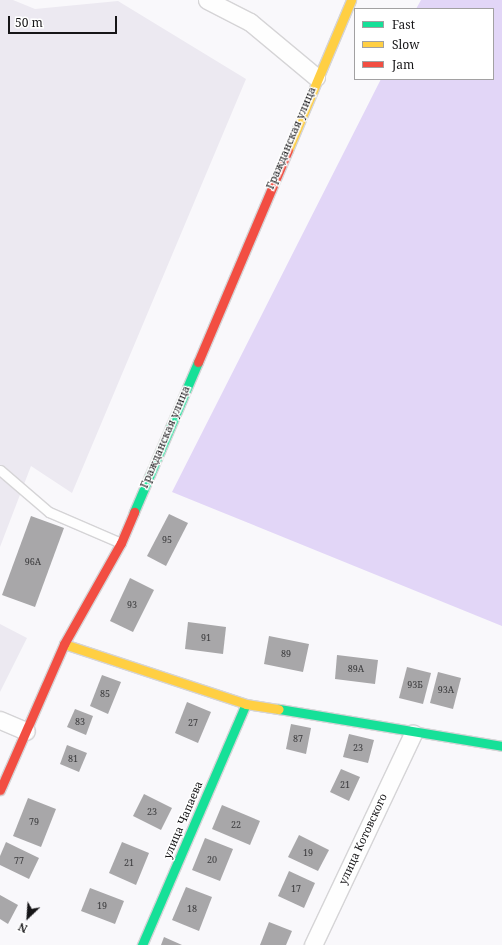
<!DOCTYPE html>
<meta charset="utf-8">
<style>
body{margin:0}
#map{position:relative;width:502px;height:945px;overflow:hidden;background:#f9f8fb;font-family:"Noto Serif",serif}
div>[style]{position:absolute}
.built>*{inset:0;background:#ece9f1}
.forest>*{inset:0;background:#e2d6f7}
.building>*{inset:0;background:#a8a7a9}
.roads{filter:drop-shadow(1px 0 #d5d4d6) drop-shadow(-1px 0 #d5d4d6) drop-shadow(0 1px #d5d4d6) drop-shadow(0 -1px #d5d4d6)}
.lane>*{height:9px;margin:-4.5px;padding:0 4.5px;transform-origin:4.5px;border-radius:4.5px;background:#fefefe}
.street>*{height:17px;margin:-8.5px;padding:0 8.5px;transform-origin:8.5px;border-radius:8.5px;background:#fefefe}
.fast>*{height:9px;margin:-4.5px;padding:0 4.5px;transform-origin:4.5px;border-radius:4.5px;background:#16e098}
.slow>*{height:9px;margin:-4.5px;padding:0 4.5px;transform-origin:4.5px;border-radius:4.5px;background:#ffcf43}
.jam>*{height:9px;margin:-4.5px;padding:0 4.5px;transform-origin:4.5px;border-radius:4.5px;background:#f24e42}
span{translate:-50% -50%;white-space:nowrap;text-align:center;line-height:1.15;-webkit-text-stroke:3px #fff;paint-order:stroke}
.number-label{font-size:9px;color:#3a3a3c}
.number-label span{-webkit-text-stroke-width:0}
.street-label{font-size:11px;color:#161517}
.legend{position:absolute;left:354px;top:8px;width:140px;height:72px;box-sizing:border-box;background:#fff;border:1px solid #a2a1a2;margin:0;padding:5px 7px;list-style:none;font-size:12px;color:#161517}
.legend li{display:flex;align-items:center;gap:8px;height:20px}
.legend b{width:20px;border:1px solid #a2a1a2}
.north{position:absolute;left:8px;top:897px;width:40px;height:40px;-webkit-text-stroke:3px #fff;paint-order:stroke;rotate:205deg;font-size:11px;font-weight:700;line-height:16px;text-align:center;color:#161517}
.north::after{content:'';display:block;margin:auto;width:14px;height:18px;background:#161517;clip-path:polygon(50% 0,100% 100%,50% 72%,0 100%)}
.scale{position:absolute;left:8px;top:16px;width:109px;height:18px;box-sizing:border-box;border:2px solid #161517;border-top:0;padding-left:5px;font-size:12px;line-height:14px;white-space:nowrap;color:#161517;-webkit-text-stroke:3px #fff;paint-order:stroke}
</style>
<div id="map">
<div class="built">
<i style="clip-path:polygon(0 0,13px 0,35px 9px,118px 1px,246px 79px,72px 493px,31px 466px,0 547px)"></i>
<i style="clip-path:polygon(0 624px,27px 638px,0 692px)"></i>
</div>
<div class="forest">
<i style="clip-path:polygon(421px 0,502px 0,502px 626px,172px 492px,381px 79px,493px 79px,493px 9px,416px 9px)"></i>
</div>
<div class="building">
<i style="clip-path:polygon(169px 514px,188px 523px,166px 566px,147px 556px)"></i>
<i style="clip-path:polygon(31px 516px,64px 528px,35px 607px,2px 595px)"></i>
<i style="clip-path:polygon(130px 578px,154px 590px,133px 632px,110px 621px)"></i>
<i style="clip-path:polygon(188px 622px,226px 627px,223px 654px,185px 649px)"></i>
<i style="clip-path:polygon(269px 636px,309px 644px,303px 672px,264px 664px)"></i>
<i style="clip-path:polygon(337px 655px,378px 660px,375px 684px,335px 679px)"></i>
<i style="clip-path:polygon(407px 667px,431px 673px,423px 704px,399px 698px)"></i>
<i style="clip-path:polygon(438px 672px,461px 678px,453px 709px,430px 703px)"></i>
<i style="clip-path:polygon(102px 675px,121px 682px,108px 714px,90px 706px)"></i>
<i style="clip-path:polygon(187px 702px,211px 712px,198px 743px,175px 733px)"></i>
<i style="clip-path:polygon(75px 709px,93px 716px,86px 735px,67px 727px)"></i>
<i style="clip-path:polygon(291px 724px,311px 728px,306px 754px,286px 749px)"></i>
<i style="clip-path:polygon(349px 734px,374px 740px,368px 763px,343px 757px)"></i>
<i style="clip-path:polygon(67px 745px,87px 753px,79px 772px,60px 764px)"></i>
<i style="clip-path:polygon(341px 769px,360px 777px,349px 801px,330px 792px)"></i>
<i style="clip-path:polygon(144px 794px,172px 808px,161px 830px,133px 816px)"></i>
<i style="clip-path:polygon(28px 798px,56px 809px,41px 847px,13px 836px)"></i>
<i style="clip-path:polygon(222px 805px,260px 821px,250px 845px,212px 829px)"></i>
<i style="clip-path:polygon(299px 835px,329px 850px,318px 871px,288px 857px)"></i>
<i style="clip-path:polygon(205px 838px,233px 849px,220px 881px,192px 870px)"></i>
<i style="clip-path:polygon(6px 842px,39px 858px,29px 879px,0 865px,0 856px)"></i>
<i style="clip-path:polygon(122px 842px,149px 853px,136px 885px,109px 873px)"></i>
<i style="clip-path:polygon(289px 871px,315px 883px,304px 908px,278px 896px)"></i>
<i style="clip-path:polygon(186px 887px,212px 897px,199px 931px,172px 920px)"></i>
<i style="clip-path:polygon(90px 888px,124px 901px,115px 924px,81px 911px)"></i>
<i style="clip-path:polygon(0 895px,18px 905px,8px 924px,0 919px)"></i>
<i style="clip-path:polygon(269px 922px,292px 931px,286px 945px,260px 945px)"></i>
<i style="clip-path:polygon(164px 937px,182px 945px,161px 945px)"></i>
</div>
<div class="roads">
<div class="lane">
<i style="left:0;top:470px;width:65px;rotate:40.6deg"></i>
<i style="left:49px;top:512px;width:78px;rotate:23.3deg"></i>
</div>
<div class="street">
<i style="left:207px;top:0;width:48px;rotate:27.1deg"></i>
<i style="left:250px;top:22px;width:86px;rotate:39.8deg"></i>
<i style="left:0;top:720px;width:28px;rotate:23deg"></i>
<i style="left:313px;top:945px;width:234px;rotate:-64.7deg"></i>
</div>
<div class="fast">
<i style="left:134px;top:512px;width:163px;rotate:-66.9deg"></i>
<i style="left:279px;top:709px;width:226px;rotate:9.4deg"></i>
<i style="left:142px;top:945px;width:262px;rotate:-66.7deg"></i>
</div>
<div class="slow">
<i style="left:288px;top:150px;width:163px;rotate:-67.2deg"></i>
<i style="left:64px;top:644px;width:192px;rotate:18.2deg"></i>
<i style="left:246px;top:704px;width:33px;rotate:9deg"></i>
</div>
<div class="jam">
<i style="left:198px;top:362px;width:230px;rotate:-67deg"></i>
<i style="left:0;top:790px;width:159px;rotate:-66.3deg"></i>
<i style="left:64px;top:644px;width:116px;rotate:-60.6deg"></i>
<i style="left:121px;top:543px;width:34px;rotate:-67deg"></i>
</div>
</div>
<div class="number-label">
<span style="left:167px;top:540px">95</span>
<span style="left:33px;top:562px">96А</span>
<span style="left:132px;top:605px">93</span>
<span style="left:206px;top:638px">91</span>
<span style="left:286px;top:654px">89</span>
<span style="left:356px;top:669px">89А</span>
<span style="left:415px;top:685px">93Б</span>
<span style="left:446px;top:690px">93А</span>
<span style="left:105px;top:694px">85</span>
<span style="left:80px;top:722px">83</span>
<span style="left:193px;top:723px">27</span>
<span style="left:298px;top:739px">87</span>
<span style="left:358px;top:748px">23</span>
<span style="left:73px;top:759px">81</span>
<span style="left:345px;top:785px">21</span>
<span style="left:152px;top:812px">23</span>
<span style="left:34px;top:822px">79</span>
<span style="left:236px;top:825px">22</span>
<span style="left:308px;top:853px">19</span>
<span style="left:212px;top:860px">20</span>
<span style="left:19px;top:861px">77</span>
<span style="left:129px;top:863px">21</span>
<span style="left:296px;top:889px">17</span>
<span style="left:102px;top:906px">19</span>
<span style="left:192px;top:909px">18</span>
</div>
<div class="street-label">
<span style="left:291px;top:138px;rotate:-67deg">Гражданская улица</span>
<span style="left:165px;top:437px;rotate:-67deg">Гражданская улица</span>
<span style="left:183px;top:820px;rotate:-67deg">улица Чапаева</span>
<span style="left:363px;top:839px;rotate:-65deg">улица Котовского</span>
</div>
<ul class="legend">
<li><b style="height:5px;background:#16e098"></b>Fast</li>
<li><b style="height:5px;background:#ffcf43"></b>Slow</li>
<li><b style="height:5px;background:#f24e42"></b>Jam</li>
</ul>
<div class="north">N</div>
<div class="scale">50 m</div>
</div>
